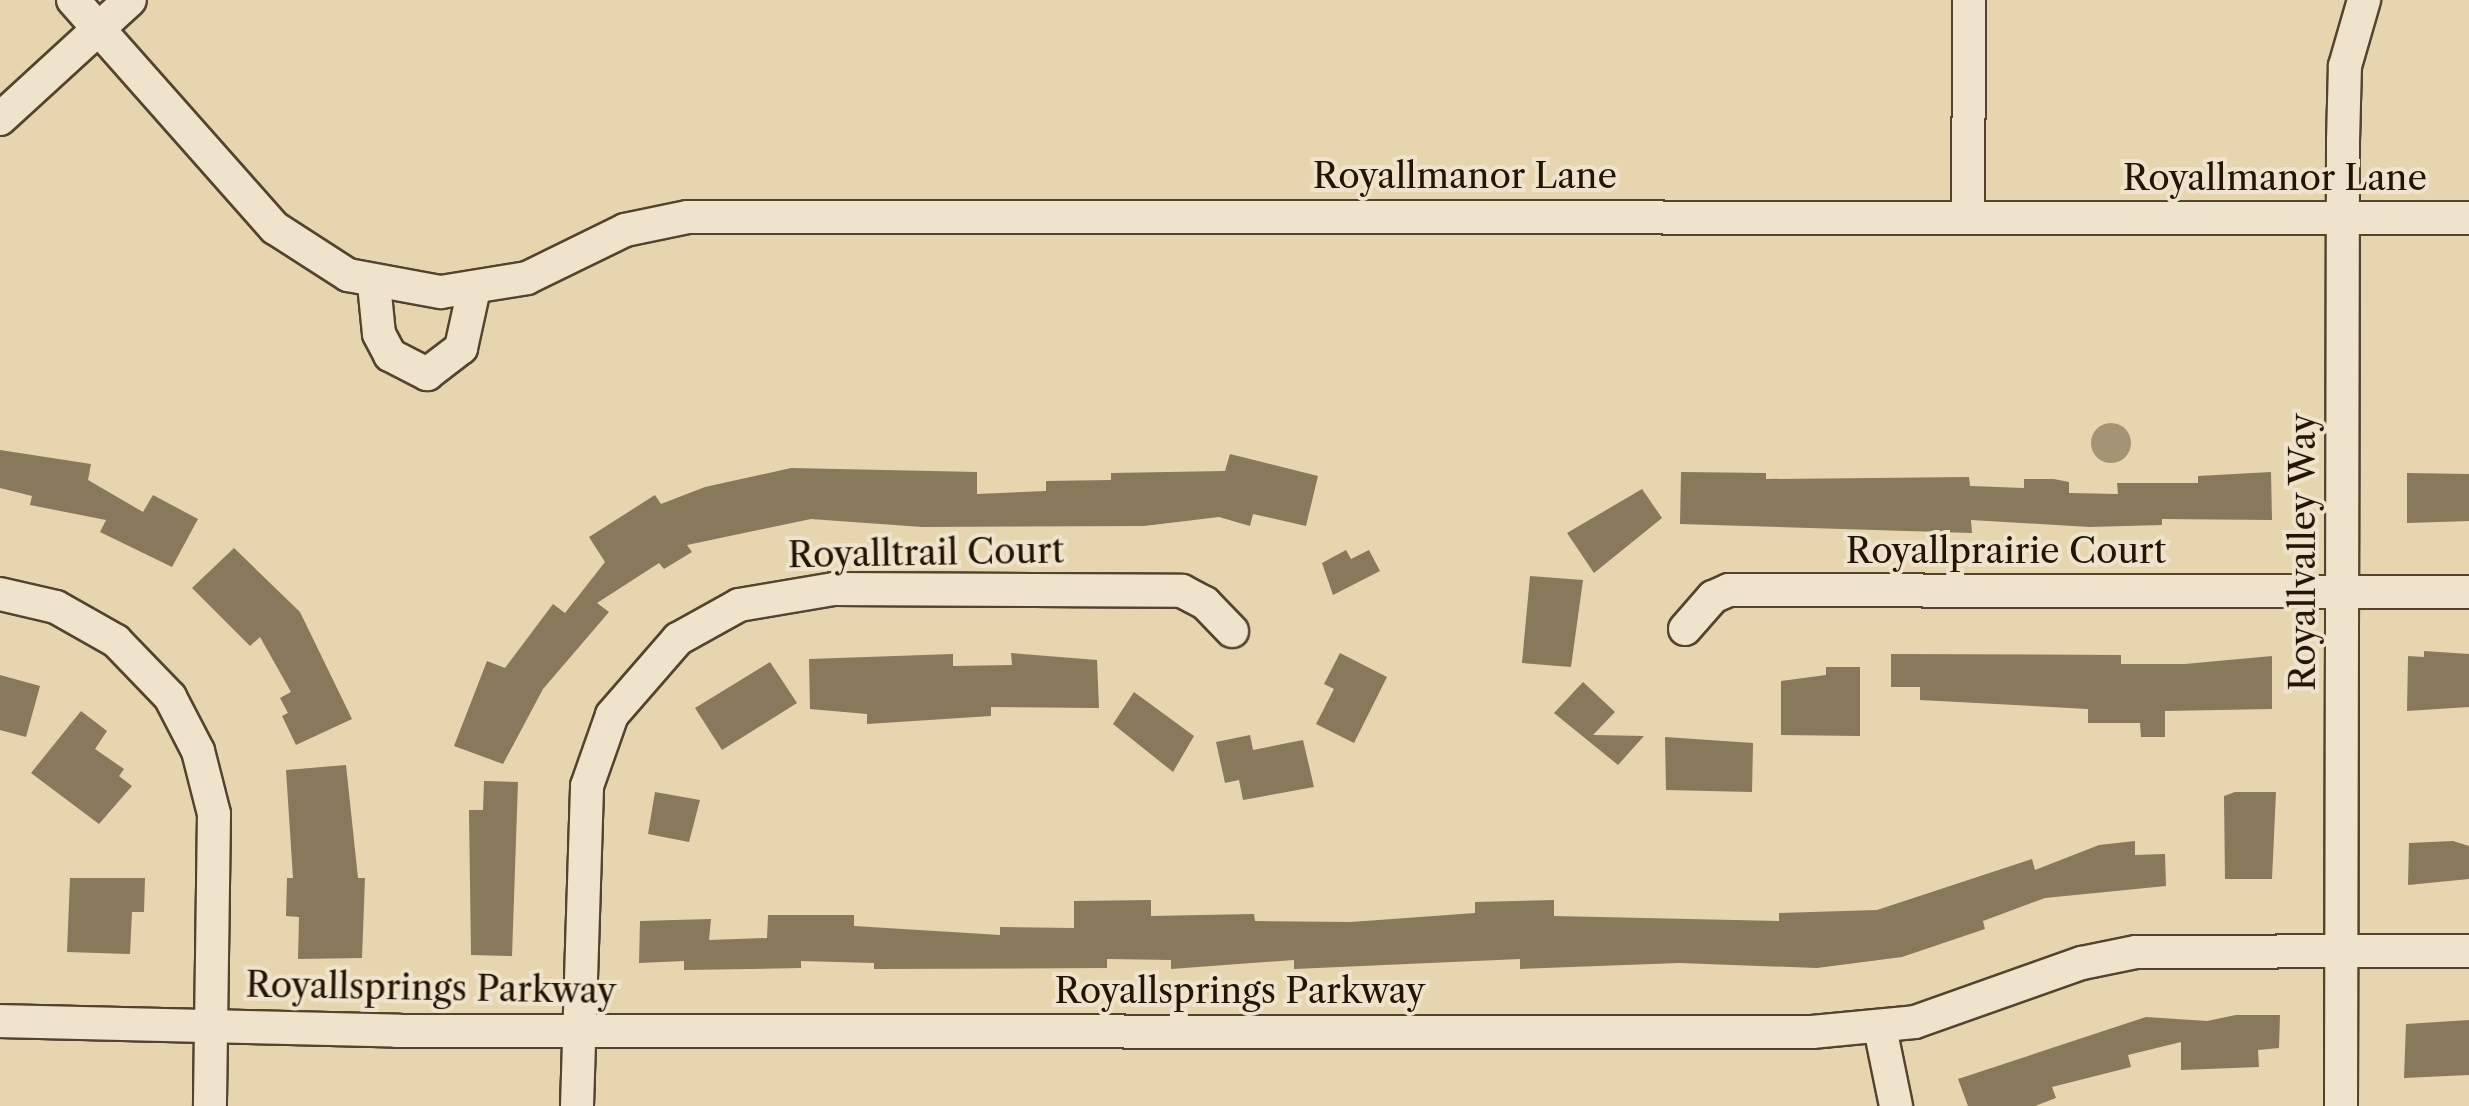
<!DOCTYPE html>
<style>
body{margin:0}
#map{position:relative;width:2469px;height:1106px;overflow:hidden;background:#e6d5af;font-family:"Libre Caslon Text",serif}
div>[style]{position:absolute}
.water>*{inset:0;background:#a49375}
.round{border-radius:50%}
.building>*{inset:0;background:#88785c}
.roads{filter:drop-shadow(2px 0 #54442e) drop-shadow(-2px 0 #54442e) drop-shadow(0 2px #54442e) drop-shadow(0 -2px #54442e)}
.street>*{height:32px;margin:-16px;padding:0 16px;transform-origin:16px;border-radius:16px;background:#efe4cb}
span{translate:-50% -50%;white-space:nowrap;text-align:center;line-height:1.15;-webkit-text-stroke:8px #efe4cb;paint-order:stroke}
.street-label{font-size:35px;color:#231403}
</style>
<div id="map">
<div class="water">
<i class="round" style="left:2091px;top:423px;width:40px;height:40px"></i>
</div>
<div class="building">
<i style="clip-path:polygon(0 450px,91px 464px,88px 480px,143px 512px,153px 495px,198px 519px,172px 567px,100px 532px,106px 520px,30px 505px,32px 496px,0 488px)"></i>
<i style="clip-path:polygon(1230px 454px,1318px 476px,1306px 526px,1253px 514px,1250px 526px,1219px 517px,1144px 526px,922px 527px,811px 519px,687px 545px,692px 552px,664px 569px,659px 563px,597px 603px,609px 612px,543px 689px,503px 764px,454px 746px,487px 661px,505px 668px,553px 604px,565px 613px,605px 562px,589px 537px,655px 495px,661px 504px,705px 487px,791px 468px,977px 472px,977px 494px,1046px 491px,1046px 481px,1111px 480px,1111px 473px,1225px 471px)"></i>
<i style="clip-path:polygon(1681px 472px,1766px 473px,1766px 479px,1969px 477px,1970px 486px,2024px 488px,2024px 479px,2054px 479px,2069px 482px,2069px 493px,2118px 494px,2117px 483px,2198px 483px,2198px 476px,2271px 472px,2272px 520px,2162px 519px,2162px 525px,2089px 527px,1971px 520px,1972px 533px,1680px 524px)"></i>
<i style="clip-path:polygon(2407px 473px,2469px 474px,2469px 521px,2407px 523px)"></i>
<i style="clip-path:polygon(1642px 489px,1662px 518px,1594px 573px,1567px 533px)"></i>
<i style="clip-path:polygon(234px 548px,300px 612px,352px 719px,296px 745px,282px 716px,288px 713px,280px 698px,291px 692px,260px 637px,250px 646px,192px 588px)"></i>
<i style="clip-path:polygon(1346px 550px,1351px 559px,1369px 550px,1380px 571px,1333px 595px,1322px 563px)"></i>
<i style="clip-path:polygon(1530px 576px,1583px 580px,1571px 667px,1522px 663px)"></i>
<i style="clip-path:polygon(2424px 651px,2469px 654px,2469px 707px,2407px 711px,2408px 656px,2424px 657px)"></i>
<i style="clip-path:polygon(1011px 653px,1097px 660px,1099px 708px,991px 707px,991px 716px,867px 724px,867px 714px,810px 709px,809px 659px,953px 654px,953px 666px,1012px 665px)"></i>
<i style="clip-path:polygon(1340px 653px,1387px 677px,1354px 743px,1316px 724px,1334px 689px,1324px 684px)"></i>
<i style="clip-path:polygon(1891px 654px,2121px 655px,2121px 664px,2185px 664px,2272px 656px,2272px 709px,2165px 711px,2165px 737px,2141px 737px,2140px 723px,2088px 723px,2088px 709px,1920px 700px,1920px 687px,1891px 687px)"></i>
<i style="clip-path:polygon(770px 662px,797px 703px,722px 750px,695px 708px)"></i>
<i style="clip-path:polygon(1826px 667px,1860px 667px,1860px 736px,1781px 735px,1781px 681px,1826px 675px)"></i>
<i style="clip-path:polygon(0 675px,40px 686px,26px 737px,0 730px)"></i>
<i style="clip-path:polygon(1583px 682px,1615px 712px,1593px 735px,1644px 736px,1618px 765px,1554px 713px)"></i>
<i style="clip-path:polygon(1134px 692px,1194px 736px,1173px 772px,1113px 724px)"></i>
<i style="clip-path:polygon(81px 711px,107px 731px,95px 749px,124px 769px,119px 776px,132px 786px,99px 824px,31px 773px)"></i>
<i style="clip-path:polygon(1250px 735px,1253px 750px,1303px 740px,1314px 787px,1243px 800px,1239px 780px,1225px 783px,1216px 742px)"></i>
<i style="clip-path:polygon(1665px 737px,1753px 743px,1752px 792px,1666px 790px)"></i>
<i style="clip-path:polygon(346px 765px,358px 878px,365px 878px,362px 958px,298px 959px,299px 917px,286px 916px,287px 878px,293px 878px,286px 770px)"></i>
<i style="clip-path:polygon(484px 781px,518px 782px,512px 956px,471px 955px,469px 810px,483px 810px)"></i>
<i style="clip-path:polygon(655px 792px,700px 800px,689px 842px,648px 834px)"></i>
<i style="clip-path:polygon(2235px 792px,2276px 792px,2272px 879px,2225px 879px,2224px 796px)"></i>
<i style="clip-path:polygon(2135px 841px,2135px 855px,2165px 854px,2166px 886px,2045px 898px,1983px 921px,1985px 929px,1902px 957px,1817px 968px,1679px 963px,1520px 969px,1520px 959px,1294px 969px,1294px 960px,1171px 969px,1171px 960px,1107px 959px,1107px 968px,874px 969px,874px 963px,801px 961px,801px 968px,684px 970px,684px 961px,639px 963px,640px 921px,711px 919px,709px 940px,767px 938px,768px 915px,854px 915px,854px 926px,1000px 935px,1000px 927px,1074px 928px,1074px 901px,1151px 900px,1151px 916px,1254px 914px,1255px 921px,1351px 922px,1475px 913px,1475px 902px,1554px 900px,1554px 916px,1779px 921px,1779px 913px,1877px 910px,2032px 859px,2035px 870px,2099px 845px)"></i>
<i style="clip-path:polygon(2453px 841px,2469px 846px,2469px 879px,2408px 885px,2409px 843px)"></i>
<i style="clip-path:polygon(70px 878px,145px 878px,144px 912px,132px 912px,130px 954px,67px 952px)"></i>
<i style="clip-path:polygon(2236px 1015px,2280px 1015px,2279px 1048px,2258px 1050px,2259px 1067px,2181px 1070px,2181px 1042px,2128px 1055px,2131px 1067px,2052px 1087px,2056px 1098px,2035px 1106px,1968px 1106px,1958px 1079px,2146px 1017px,2207px 1021px)"></i>
<i style="clip-path:polygon(2469px 1020px,2469px 1075px,2404px 1078px,2406px 1024px)"></i>
</div>
<div class="roads">
<div class="street">
<i style="left:73px;top:0;width:305px;rotate:48.5deg"></i>
<i style="left:275px;top:228px;width:87px;rotate:32.8deg"></i>
<i style="left:348px;top:275px;width:95px;rotate:10.4deg"></i>
<i style="left:441px;top:292px;width:87px;rotate:-9.2deg"></i>
<i style="left:527px;top:278px;width:109px;rotate:-26.1deg"></i>
<i style="left:625px;top:230px;width:64px;rotate:-11.7deg"></i>
<i style="left:688px;top:217px;width:1781px;rotate:0.03deg"></i>
<i style="left:0;top:119px;width:176px;rotate:-42.5deg"></i>
<i style="left:1968px;top:218px;width:218px;rotate:-89.7deg"></i>
<i style="left:374px;top:284px;width:50px;rotate:84.3deg"></i>
<i style="left:379px;top:334px;width:24px;rotate:62deg"></i>
<i style="left:390px;top:355px;width:42px;rotate:27.2deg"></i>
<i style="left:427px;top:374px;width:43px;rotate:-37.4deg"></i>
<i style="left:461px;top:348px;width:60px;rotate:-77.6deg"></i>
<i style="left:0;top:594px;width:57px;rotate:13.1deg"></i>
<i style="left:56px;top:607px;width:69px;rotate:29.5deg"></i>
<i style="left:116px;top:641px;width:78px;rotate:46deg"></i>
<i style="left:170px;top:697px;width:61px;rotate:62.6deg"></i>
<i style="left:198px;top:751px;width:65px;rotate:75.7deg"></i>
<i style="left:214px;top:814px;width:292px;rotate:90.8deg"></i>
<i style="left:1685px;top:629px;width:43px;rotate:-48.8deg"></i>
<i style="left:1713px;top:597px;width:17px;rotate:-24deg"></i>
<i style="left:1729px;top:590px;width:740px;rotate:0.15deg"></i>
<i style="left:0;top:1021px;width:397px;rotate:1.4deg"></i>
<i style="left:397px;top:1031px;width:1415px;rotate:0.04deg"></i>
<i style="left:1812px;top:1032px;width:103px;rotate:-5.5deg"></i>
<i style="left:1915px;top:1022px;width:177px;rotate:-19.5deg"></i>
<i style="left:2082px;top:963px;width:55px;rotate:-11.5deg"></i>
<i style="left:2136px;top:952px;width:333px;rotate:-0.2deg"></i>
<i style="left:1880px;top:1028px;width:80px;rotate:78.4deg"></i>
<i style="left:577px;top:1106px;width:320px;rotate:-88.2deg"></i>
<i style="left:587px;top:786px;width:75px;rotate:-70.6deg"></i>
<i style="left:612px;top:715px;width:101px;rotate:-49deg"></i>
<i style="left:678px;top:639px;width:70px;rotate:-29.1deg"></i>
<i style="left:739px;top:605px;width:96px;rotate:-9.6deg"></i>
<i style="left:834px;top:589px;width:348px;rotate:0.3deg"></i>
<i style="left:1182px;top:591px;width:26px;rotate:28deg"></i>
<i style="left:1205px;top:603px;width:39px;rotate:46deg"></i>
<i style="left:2341px;top:1106px;width:965px;rotate:-89.88deg"></i>
<i style="left:2343px;top:141px;width:75px;rotate:-88.5deg"></i>
<i style="left:2345px;top:66px;width:69px;rotate:-73.9deg"></i>
</div>
</div>
<div class="street-label">
<span style="left:1465px;top:176px">Royallmanor Lane</span>
<span style="left:2275px;top:178px">Royallmanor Lane</span>
<span style="left:2006px;top:551px">Royallprairie Court</span>
<span style="left:2303px;top:552px;rotate:-90deg">Royallvalley Way</span>
<span style="left:926px;top:553px;rotate:-1deg">Royalltrail Court</span>
<span style="left:431px;top:988px;rotate:1deg">Royallsprings Parkway</span>
<span style="left:1240px;top:991px">Royallsprings Parkway</span>
</div>
</div>
